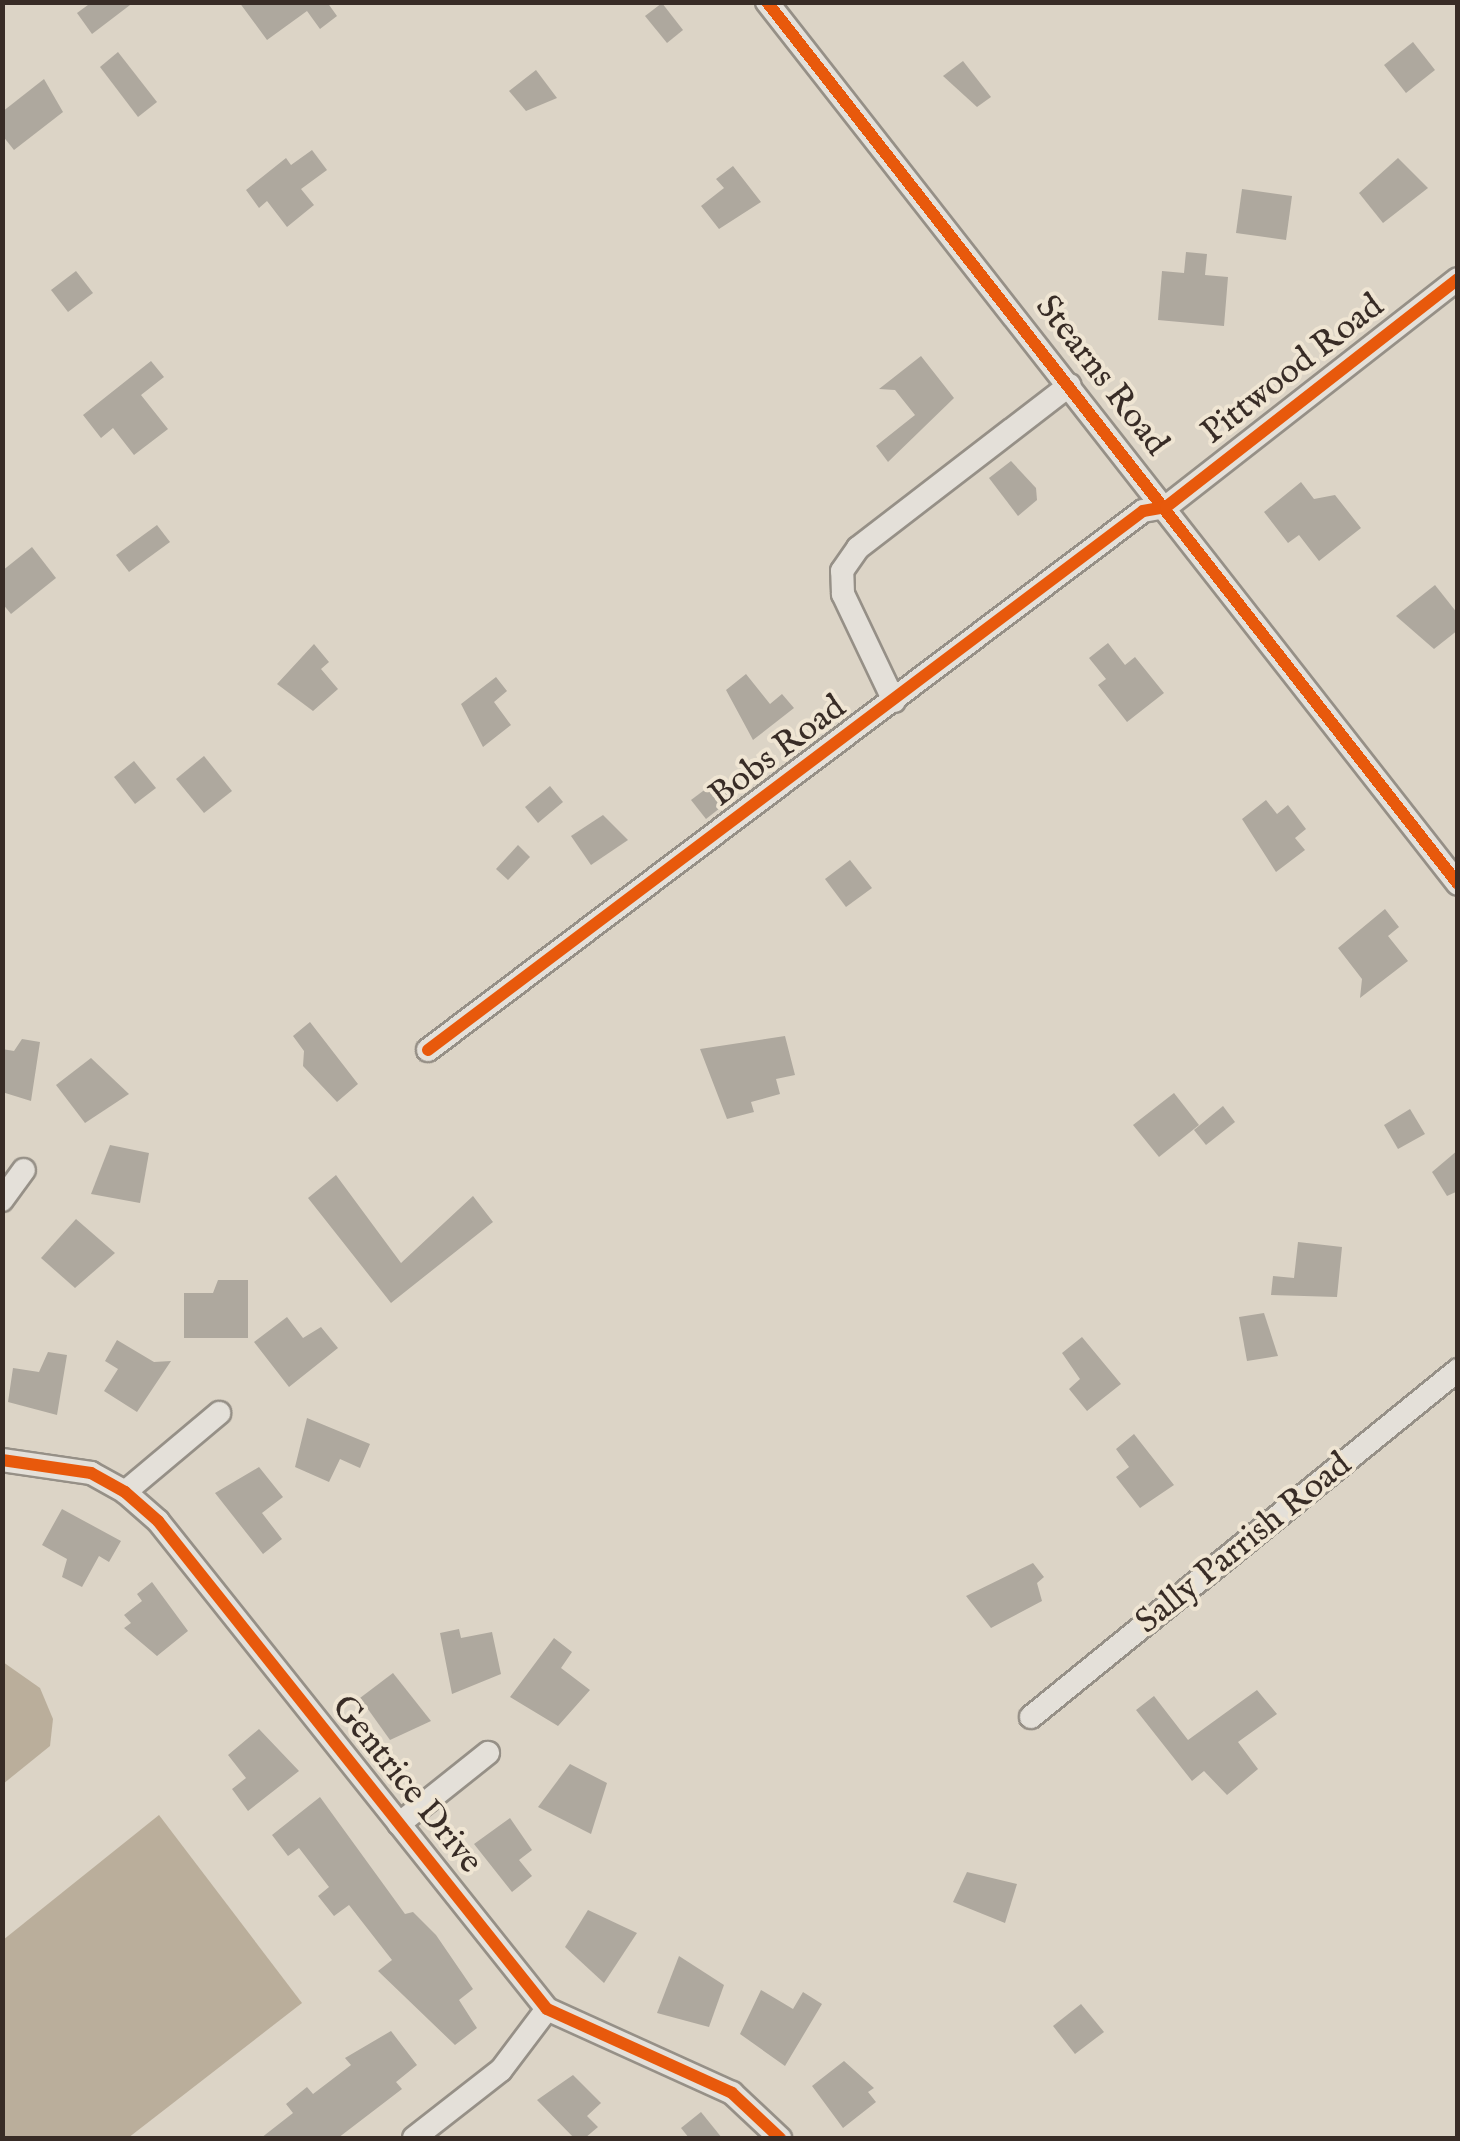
<!DOCTYPE html>
<style>
body{margin:0}
#map{position:relative;width:1460px;height:2141px;overflow:hidden;background:#dcd4c6;font-family:"IM FELL English",serif}
div>[style]{position:absolute}
.water>*{inset:0;background:#baae9b}
.building>*{inset:0;background:#aea89e}
.roads{filter:drop-shadow(2px 0 #969087) drop-shadow(-2px 0 #969087) drop-shadow(0 2px #969087) drop-shadow(0 -2px #969087)}
.street>*{height:22px;margin:-11px;padding:0 11px;transform-origin:11px;border-radius:11px;background:#e4e0d9}
.cycleway>*{height:12px;margin:-6px;padding:0 6px;transform-origin:6px;border-radius:6px;background:#e8590c}
span{translate:-50% -50%;white-space:nowrap;text-align:center;line-height:1.15;-webkit-text-stroke:8px #efe5d3;paint-order:stroke}
.street-label{font-size:35px;color:#382c26}
.frame{position:absolute;inset:0;border:5px solid #382c26;pointer-events:none}
</style>
<div id="map">
<div class="water">
<i style="clip-path:polygon(3px 1662px,40px 1688px,53px 1719px,50px 1746px,3px 1784px)"></i>
<i style="clip-path:polygon(159px 1815px,302px 2003px,128px 2138px,3px 2138px,3px 1940px)"></i>
</div>
<div class="building">
<i style="clip-path:polygon(92px 2px,134px 2px,92px 34px,77px 13px)"></i>
<i style="clip-path:polygon(239px 2px,327px 2px,337px 16px,320px 29px,307px 11px,267px 40px)"></i>
<i style="clip-path:polygon(662px 3px,683px 30px,667px 43px,645px 16px)"></i>
<i style="clip-path:polygon(1413px 42px,1435px 70px,1406px 93px,1384px 65px)"></i>
<i style="clip-path:polygon(118px 52px,157px 102px,138px 117px,100px 67px)"></i>
<i style="clip-path:polygon(963px 61px,991px 97px,977px 107px,943px 76px)"></i>
<i style="clip-path:polygon(536px 70px,557px 98px,526px 111px,509px 91px)"></i>
<i style="clip-path:polygon(44px 79px,63px 112px,14px 150px,2px 135px,2px 112px)"></i>
<i style="clip-path:polygon(312px 150px,327px 170px,301px 189px,314px 205px,287px 227px,267px 201px,259px 208px,246px 190px,286px 158px,291px 165px)"></i>
<i style="clip-path:polygon(1398px 158px,1428px 188px,1383px 223px,1359px 193px)"></i>
<i style="clip-path:polygon(733px 166px,761px 202px,719px 229px,701px 206px,724px 188px,716px 179px)"></i>
<i style="clip-path:polygon(1242px 189px,1292px 196px,1286px 240px,1236px 233px)"></i>
<i style="clip-path:polygon(1186px 252px,1207px 254px,1205px 275px,1228px 277px,1224px 326px,1158px 320px,1162px 271px,1184px 273px)"></i>
<i style="clip-path:polygon(76px 271px,93px 293px,68px 312px,51px 290px)"></i>
<i style="clip-path:polygon(921px 356px,954px 398px,888px 462px,876px 446px,915px 415px,895px 390px,879px 389px)"></i>
<i style="clip-path:polygon(151px 361px,164px 377px,141px 395px,168px 429px,134px 455px,113px 428px,101px 438px,83px 415px)"></i>
<i style="clip-path:polygon(1011px 461px,1036px 488px,1037px 500px,1018px 516px,989px 478px)"></i>
<i style="clip-path:polygon(1301px 482px,1314px 499px,1335px 495px,1361px 528px,1319px 561px,1299px 535px,1288px 543px,1264px 512px)"></i>
<i style="clip-path:polygon(157px 525px,170px 542px,129px 572px,116px 555px)"></i>
<i style="clip-path:polygon(32px 547px,56px 578px,11px 614px,2px 603px,2px 571px)"></i>
<i style="clip-path:polygon(1435px 585px,1458px 614px,1458px 630px,1434px 649px,1396px 616px)"></i>
<i style="clip-path:polygon(1108px 643px,1125px 665px,1135px 657px,1164px 693px,1127px 722px,1098px 685px,1106px 679px,1089px 658px)"></i>
<i style="clip-path:polygon(314px 644px,329px 662px,321px 669px,338px 689px,313px 711px,277px 684px)"></i>
<i style="clip-path:polygon(746px 674px,770px 704px,782px 694px,794px 708px,753px 740px,726px 690px)"></i>
<i style="clip-path:polygon(496px 677px,507px 691px,494px 702px,511px 725px,483px 747px,461px 704px)"></i>
<i style="clip-path:polygon(204px 756px,232px 791px,204px 813px,176px 779px)"></i>
<i style="clip-path:polygon(134px 761px,156px 788px,135px 804px,114px 777px)"></i>
<i style="clip-path:polygon(719px 779px,734px 797px,706px 819px,691px 800px)"></i>
<i style="clip-path:polygon(550px 786px,563px 802px,538px 823px,525px 807px)"></i>
<i style="clip-path:polygon(1266px 800px,1277px 814px,1288px 805px,1306px 829px,1295px 838px,1305px 850px,1276px 872px,1242px 819px)"></i>
<i style="clip-path:polygon(603px 815px,628px 840px,591px 865px,571px 836px)"></i>
<i style="clip-path:polygon(518px 845px,530px 857px,508px 880px,496px 869px)"></i>
<i style="clip-path:polygon(850px 860px,872px 888px,846px 907px,825px 879px)"></i>
<i style="clip-path:polygon(1385px 909px,1399px 927px,1388px 936px,1408px 961px,1360px 998px,1362px 979px,1338px 948px)"></i>
<i style="clip-path:polygon(310px 1022px,358px 1084px,337px 1102px,303px 1066px,304px 1051px,293px 1036px)"></i>
<i style="clip-path:polygon(785px 1036px,795px 1075px,776px 1079px,780px 1094px,751px 1102px,754px 1112px,727px 1119px,700px 1049px)"></i>
<i style="clip-path:polygon(22px 1039px,40px 1042px,31px 1101px,2px 1092px,2px 1049px,14px 1051px)"></i>
<i style="clip-path:polygon(91px 1058px,129px 1094px,85px 1123px,56px 1085px)"></i>
<i style="clip-path:polygon(1174px 1093px,1199px 1125px,1159px 1157px,1133px 1125px)"></i>
<i style="clip-path:polygon(1223px 1106px,1235px 1122px,1206px 1145px,1194px 1130px)"></i>
<i style="clip-path:polygon(1410px 1109px,1425px 1134px,1398px 1149px,1384px 1125px)"></i>
<i style="clip-path:polygon(110px 1145px,149px 1153px,140px 1203px,91px 1194px)"></i>
<i style="clip-path:polygon(1458px 1150px,1458px 1191px,1447px 1196px,1432px 1172px)"></i>
<i style="clip-path:polygon(336px 1175px,401px 1263px,473px 1196px,493px 1222px,391px 1303px,308px 1198px)"></i>
<i style="clip-path:polygon(76px 1219px,115px 1253px,75px 1288px,41px 1258px)"></i>
<i style="clip-path:polygon(1298px 1242px,1342px 1247px,1337px 1297px,1271px 1295px,1273px 1276px,1294px 1278px)"></i>
<i style="clip-path:polygon(218px 1280px,248px 1280px,248px 1338px,184px 1338px,184px 1293px,213px 1293px)"></i>
<i style="clip-path:polygon(1264px 1313px,1278px 1356px,1247px 1361px,1239px 1317px)"></i>
<i style="clip-path:polygon(287px 1317px,303px 1338px,321px 1327px,338px 1348px,289px 1387px,254px 1342px)"></i>
<i style="clip-path:polygon(1082px 1337px,1121px 1384px,1087px 1411px,1069px 1389px,1080px 1379px,1062px 1353px)"></i>
<i style="clip-path:polygon(117px 1340px,154px 1362px,171px 1361px,137px 1412px,104px 1391px,118px 1369px,105px 1361px)"></i>
<i style="clip-path:polygon(48px 1352px,67px 1355px,57px 1415px,8px 1402px,13px 1368px,39px 1372px)"></i>
<i style="clip-path:polygon(307px 1418px,370px 1444px,360px 1468px,340px 1459px,329px 1482px,295px 1467px)"></i>
<i style="clip-path:polygon(1134px 1434px,1174px 1485px,1140px 1508px,1116px 1477px,1129px 1467px,1116px 1449px)"></i>
<i style="clip-path:polygon(259px 1467px,283px 1497px,262px 1513px,282px 1539px,263px 1554px,215px 1493px)"></i>
<i style="clip-path:polygon(62px 1509px,121px 1541px,109px 1562px,99px 1556px,82px 1587px,62px 1577px,67px 1559px,42px 1545px)"></i>
<i style="clip-path:polygon(1033px 1563px,1044px 1577px,1037px 1583px,1042px 1601px,991px 1628px,966px 1596px)"></i>
<i style="clip-path:polygon(152px 1582px,188px 1631px,157px 1656px,124px 1628px,131px 1623px,124px 1615px,142px 1601px,137px 1594px)"></i>
<i style="clip-path:polygon(459px 1629px,461px 1638px,492px 1632px,501px 1674px,452px 1694px,440px 1633px)"></i>
<i style="clip-path:polygon(554px 1638px,572px 1652px,561px 1668px,590px 1690px,558px 1726px,510px 1697px)"></i>
<i style="clip-path:polygon(393px 1673px,431px 1721px,390px 1740px,360px 1698px)"></i>
<i style="clip-path:polygon(1257px 1690px,1277px 1714px,1238px 1742px,1258px 1769px,1227px 1795px,1204px 1771px,1192px 1781px,1136px 1710px,1154px 1696px,1188px 1740px)"></i>
<i style="clip-path:polygon(259px 1729px,299px 1771px,248px 1811px,232px 1789px,246px 1778px,228px 1755px)"></i>
<i style="clip-path:polygon(570px 1764px,607px 1783px,591px 1834px,538px 1807px)"></i>
<i style="clip-path:polygon(320px 1797px,405px 1914px,413px 1912px,436px 1935px,473px 1989px,459px 2000px,477px 2028px,455px 2045px,378px 1971px,392px 1960px,349px 1905px,334px 1916px,318px 1896px,329px 1887px,299px 1848px,288px 1856px,272px 1835px)"></i>
<i style="clip-path:polygon(510px 1818px,532px 1850px,519px 1860px,532px 1876px,512px 1892px,474px 1844px)"></i>
<i style="clip-path:polygon(967px 1872px,1017px 1884px,1005px 1923px,953px 1902px)"></i>
<i style="clip-path:polygon(588px 1910px,637px 1933px,604px 1983px,565px 1947px)"></i>
<i style="clip-path:polygon(679px 1956px,724px 1985px,709px 2027px,657px 2013px)"></i>
<i style="clip-path:polygon(761px 1990px,793px 2009px,803px 1992px,822px 2004px,785px 2066px,740px 2034px)"></i>
<i style="clip-path:polygon(1081px 2004px,1104px 2032px,1075px 2054px,1053px 2026px)"></i>
<i style="clip-path:polygon(391px 2031px,417px 2065px,396px 2082px,402px 2089px,338px 2138px,261px 2138px,293px 2113px,286px 2104px,307px 2087px,313px 2094px,351px 2065px,345px 2058px)"></i>
<i style="clip-path:polygon(844px 2061px,874px 2088px,868px 2092px,876px 2102px,843px 2128px,812px 2086px)"></i>
<i style="clip-path:polygon(573px 2075px,601px 2103px,587px 2116px,598px 2127px,585px 2138px,574px 2138px,537px 2100px)"></i>
<i style="clip-path:polygon(701px 2112px,722px 2138px,689px 2138px,681px 2128px)"></i>
</div>
<div class="roads">
<div class="street">
<i style="left:767px;top:2px;width:1120px;rotate:51.92deg"></i>
<i style="left:894px;top:701px;width:119px;rotate:-115.5deg"></i>
<i style="left:843px;top:594px;width:23px;rotate:-92deg"></i>
<i style="left:842px;top:571px;width:28px;rotate:-55deg"></i>
<i style="left:858px;top:548px;width:267px;rotate:-37.6deg"></i>
<i style="left:428px;top:1050px;width:895px;rotate:-37.01deg"></i>
<i style="left:1143px;top:511px;width:23px;rotate:-10deg"></i>
<i style="left:1166px;top:507px;width:370px;rotate:-38deg"></i>
<i style="left:2px;top:1200px;width:37px;rotate:-54deg"></i>
<i style="left:2px;top:1460px;width:90px;rotate:8.3deg"></i>
<i style="left:91px;top:1473px;width:39px;rotate:29deg"></i>
<i style="left:125px;top:1492px;width:44px;rotate:41.3deg"></i>
<i style="left:158px;top:1521px;width:624px;rotate:51.44deg"></i>
<i style="left:547px;top:2009px;width:203px;rotate:24.4deg"></i>
<i style="left:732px;top:2093px;width:66px;rotate:43.2deg"></i>
<i style="left:125px;top:1492px;width:123px;rotate:-40deg"></i>
<i style="left:1031px;top:1717px;width:550px;rotate:-39.1deg"></i>
<i style="left:399px;top:1824px;width:114px;rotate:-38.6deg"></i>
<i style="left:414px;top:2138px;width:110px;rotate:-38deg"></i>
<i style="left:501px;top:2070px;width:76px;rotate:-53deg"></i>
</div>
</div>
<div class="cycleway">
<i style="left:767px;top:2px;width:1120px;rotate:51.92deg"></i>
<i style="left:428px;top:1050px;width:895px;rotate:-37.01deg"></i>
<i style="left:1143px;top:511px;width:23px;rotate:-10deg"></i>
<i style="left:1166px;top:507px;width:370px;rotate:-38deg"></i>
<i style="left:2px;top:1460px;width:90px;rotate:8.3deg"></i>
<i style="left:91px;top:1473px;width:39px;rotate:29deg"></i>
<i style="left:125px;top:1492px;width:44px;rotate:41.3deg"></i>
<i style="left:158px;top:1521px;width:624px;rotate:51.44deg"></i>
<i style="left:547px;top:2009px;width:203px;rotate:24.4deg"></i>
<i style="left:732px;top:2093px;width:66px;rotate:43.2deg"></i>
</div>
<div class="street-label">
<span style="left:1293px;top:370px;rotate:-38deg">Pittwood Road</span>
<span style="left:1101px;top:376px;rotate:52deg">Stearns Road</span>
<span style="left:778px;top:752px;rotate:-37deg">Bobs Road</span>
<span style="left:1244px;top:1544px;rotate:-39deg">Sally Parrish Road</span>
<span style="left:406px;top:1785px;rotate:51deg">Gentrice Drive</span>
</div>
<div class="frame"></div>
</div>
